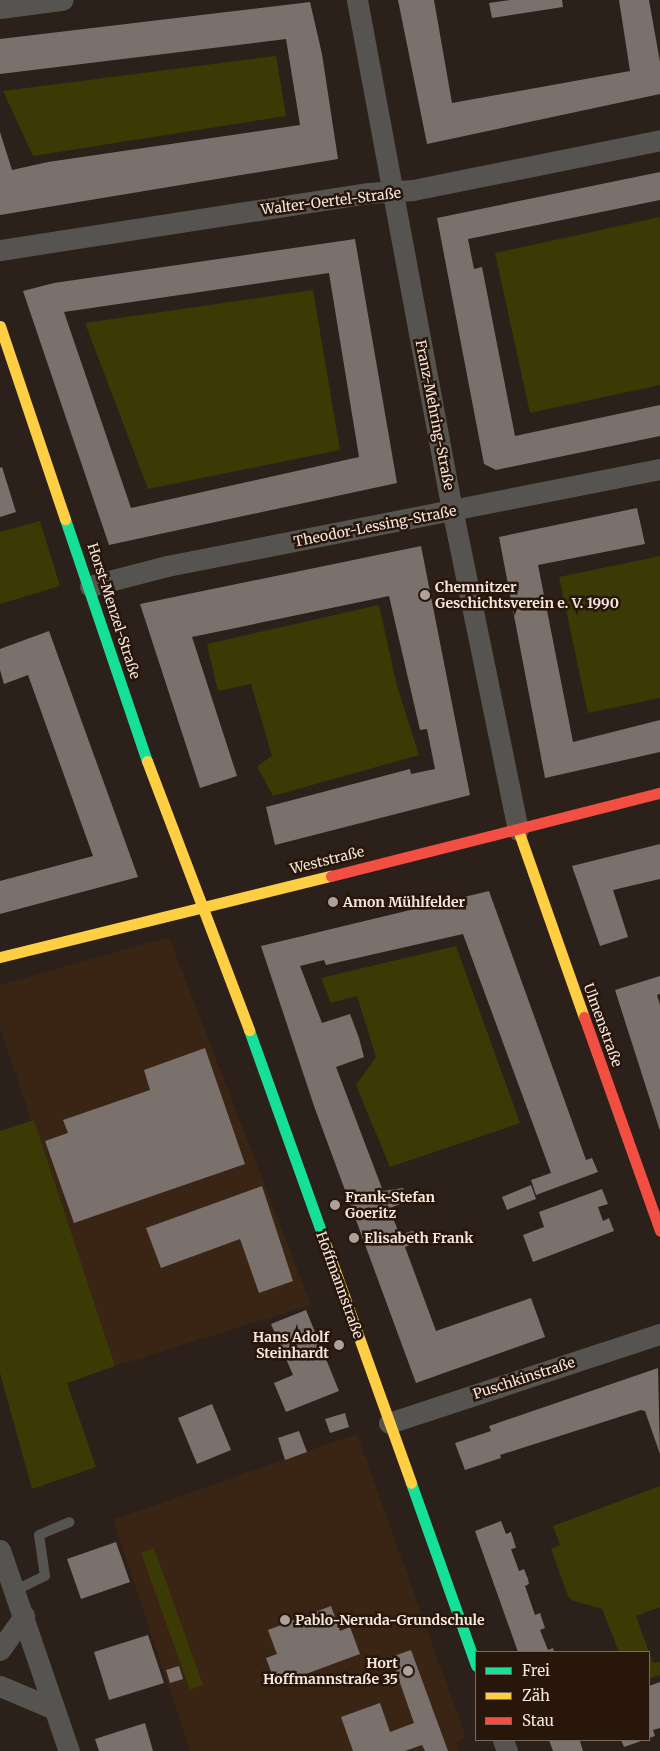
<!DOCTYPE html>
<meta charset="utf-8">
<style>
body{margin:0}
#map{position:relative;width:660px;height:1751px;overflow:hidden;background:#2b211a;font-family:Merriweather,serif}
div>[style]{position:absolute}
.built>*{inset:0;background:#3a2414}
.green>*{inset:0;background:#3b3904}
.building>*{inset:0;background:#7b716c}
.lane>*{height:10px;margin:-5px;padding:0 5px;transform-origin:5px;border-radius:5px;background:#565450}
.street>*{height:21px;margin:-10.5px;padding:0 10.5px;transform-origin:10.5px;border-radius:10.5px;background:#565450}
.fast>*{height:11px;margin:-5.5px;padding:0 5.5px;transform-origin:5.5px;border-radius:5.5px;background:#16e098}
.slow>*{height:11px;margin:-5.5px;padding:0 5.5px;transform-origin:5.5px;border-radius:5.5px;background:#ffcf43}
.jam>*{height:11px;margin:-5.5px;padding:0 5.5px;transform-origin:5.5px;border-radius:5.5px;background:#f24e42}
.dots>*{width:14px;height:14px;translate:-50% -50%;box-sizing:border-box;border:2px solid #28160a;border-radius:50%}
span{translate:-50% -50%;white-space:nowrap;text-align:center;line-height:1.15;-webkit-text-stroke:5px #28160a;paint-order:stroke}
.street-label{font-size:14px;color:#f3e6de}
.poi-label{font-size:14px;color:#f3e6de;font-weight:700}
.left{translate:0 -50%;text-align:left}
.right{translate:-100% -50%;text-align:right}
.legend{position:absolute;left:475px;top:1651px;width:175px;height:90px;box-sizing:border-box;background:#28160a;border:1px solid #79695f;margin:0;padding:6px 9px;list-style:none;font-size:15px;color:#f3e6de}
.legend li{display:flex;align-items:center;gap:10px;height:25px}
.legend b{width:25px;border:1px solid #79695f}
</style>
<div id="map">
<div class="built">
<i style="clip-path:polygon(169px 937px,311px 1305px,115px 1366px,0 1028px,0 985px)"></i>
<i style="clip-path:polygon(357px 1434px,466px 1738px,456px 1742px,459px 1751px,190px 1751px,113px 1520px)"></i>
</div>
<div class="green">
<i style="clip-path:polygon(276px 56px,286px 116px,33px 156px,3px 91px)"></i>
<i style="clip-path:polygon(660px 217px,660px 385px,530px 413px,495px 253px)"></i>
<i style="clip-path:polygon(313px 290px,340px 450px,148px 489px,85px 323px)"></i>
<i style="clip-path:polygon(40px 521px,60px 586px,0 604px,0 532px)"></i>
<i style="clip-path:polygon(660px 556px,660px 698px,588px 713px,559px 577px)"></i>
<i style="clip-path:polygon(379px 605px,397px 686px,419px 755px,273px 796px,257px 766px,272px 756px,251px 684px,218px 691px,207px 644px)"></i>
<i style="clip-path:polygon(456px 946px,520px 1123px,390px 1167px,356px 1085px,376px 1057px,357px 996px,331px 1003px,321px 978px)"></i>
<i style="clip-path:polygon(34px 1120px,115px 1366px,67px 1383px,96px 1467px,32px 1489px,0 1373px,0 1131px)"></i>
<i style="clip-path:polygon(660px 1486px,660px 1607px,636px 1616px,653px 1663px,660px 1662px,660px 1675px,649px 1679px,649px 1652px,619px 1652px,602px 1609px,571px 1600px,568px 1596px,551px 1549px,560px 1545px,553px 1526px)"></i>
<i style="clip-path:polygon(154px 1548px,203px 1685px,190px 1690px,141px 1553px)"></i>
</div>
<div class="building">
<i style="clip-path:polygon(398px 0,434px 0,452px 103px,630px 71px,619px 0,649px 0,660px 62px,660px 94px,427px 144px)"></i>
<i style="clip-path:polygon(510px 0,562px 0,563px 7px,492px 18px,489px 3px)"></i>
<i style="clip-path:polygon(310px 2px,322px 54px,338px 159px,0 215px,0 132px,12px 170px,48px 162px,300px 125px,286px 39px,0 74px,0 39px)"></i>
<i style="clip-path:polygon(660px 172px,660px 200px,468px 239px,474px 269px,482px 267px,515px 436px,660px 405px,660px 436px,496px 470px,484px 464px,437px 218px)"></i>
<i style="clip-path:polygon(evenodd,355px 239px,397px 483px,109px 545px,23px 291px,54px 283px,355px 239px,329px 273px,359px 457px,131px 508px,64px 312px,329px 273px)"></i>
<i style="clip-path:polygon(2px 467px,16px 512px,0 517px,0 468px)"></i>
<i style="clip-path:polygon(637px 508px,645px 544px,538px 565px,573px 742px,660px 720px,660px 752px,545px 778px,499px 537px)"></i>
<i style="clip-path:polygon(421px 546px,470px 795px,275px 845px,266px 807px,410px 769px,411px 774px,435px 769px,427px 729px,420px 730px,389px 596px,192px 637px,237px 776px,200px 788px,140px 604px)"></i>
<i style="clip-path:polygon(49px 631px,138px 877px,0 914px,0 881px,93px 856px,28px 675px,4px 684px,0 670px,0 649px)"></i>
<i style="clip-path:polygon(660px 844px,660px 879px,613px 890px,628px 937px,600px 946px,572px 866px)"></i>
<i style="clip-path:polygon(489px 891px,586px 1160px,592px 1158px,598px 1172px,536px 1195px,531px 1180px,551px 1173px,463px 934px,326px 965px,324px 960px,300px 966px,322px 1023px,350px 1014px,359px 1038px,364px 1057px,336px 1067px,383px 1191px,403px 1188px,407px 1194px,406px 1201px,389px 1209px,400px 1235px,412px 1231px,421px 1233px,417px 1242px,405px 1247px,436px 1331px,531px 1298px,545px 1337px,416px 1383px,314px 1106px,261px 946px)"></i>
<i style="clip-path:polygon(660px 976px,660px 994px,657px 995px,660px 1005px,660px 1131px,615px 990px)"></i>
<i style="clip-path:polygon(205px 1048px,245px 1164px,74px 1223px,45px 1141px,68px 1133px,63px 1120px,150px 1090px,144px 1070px)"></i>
<i style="clip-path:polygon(531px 1185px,536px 1199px,507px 1210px,502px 1197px)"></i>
<i style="clip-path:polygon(262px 1186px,293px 1281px,259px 1293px,240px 1239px,161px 1268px,146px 1228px)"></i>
<i style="clip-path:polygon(602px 1189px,608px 1204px,598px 1207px,603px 1221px,609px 1218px,614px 1231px,533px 1262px,523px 1235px,544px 1227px,539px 1212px)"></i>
<i style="clip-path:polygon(306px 1310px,339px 1391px,286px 1412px,274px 1383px,293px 1375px,271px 1324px)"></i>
<i style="clip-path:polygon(658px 1368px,660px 1454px,645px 1411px,641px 1410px,500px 1455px,501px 1458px,465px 1470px,455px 1443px,491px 1431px,489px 1426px)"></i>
<i style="clip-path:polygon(212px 1404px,231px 1450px,197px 1464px,178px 1418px)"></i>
<i style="clip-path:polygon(345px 1413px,349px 1427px,330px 1433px,325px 1419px)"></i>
<i style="clip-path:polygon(299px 1431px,307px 1452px,285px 1460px,278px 1438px)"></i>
<i style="clip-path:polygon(501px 1521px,506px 1534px,511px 1532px,513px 1538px,516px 1548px,511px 1549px,519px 1571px,524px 1569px,528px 1579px,529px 1584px,525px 1586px,535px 1615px,540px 1613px,545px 1628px,540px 1630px,548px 1650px,553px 1648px,554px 1652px,518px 1652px,475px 1531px)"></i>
<i style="clip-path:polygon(116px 1542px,130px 1582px,81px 1599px,67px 1559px)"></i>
<i style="clip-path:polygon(331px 1606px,340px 1631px,350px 1627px,360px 1654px,276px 1685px,266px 1658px,277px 1654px,268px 1630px)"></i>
<i style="clip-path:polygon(148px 1635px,164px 1683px,109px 1700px,94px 1652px)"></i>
<i style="clip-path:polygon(411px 1650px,448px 1751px,425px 1751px,422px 1745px,405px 1751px,353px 1751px,341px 1717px,380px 1703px,390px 1732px,414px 1723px,391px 1657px)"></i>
<i style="clip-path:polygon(179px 1666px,183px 1679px,170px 1683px,166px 1670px)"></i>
<i style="clip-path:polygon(660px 1682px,660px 1728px,653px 1730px,655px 1736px,649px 1738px,649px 1686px)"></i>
<i style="clip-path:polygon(145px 1723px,153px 1751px,99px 1751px,95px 1739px)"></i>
<i style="clip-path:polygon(549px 1740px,583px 1740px,580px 1741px,583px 1751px,553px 1751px)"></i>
<i style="clip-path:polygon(621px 1740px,644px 1740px,624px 1747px)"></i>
</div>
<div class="lane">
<i style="left:14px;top:1591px;width:34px;rotate:-26deg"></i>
<i style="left:45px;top:1576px;width:41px;rotate:-98.3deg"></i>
<i style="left:39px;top:1535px;width:33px;rotate:-23deg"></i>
</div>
<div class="street">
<i style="left:357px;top:0;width:502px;rotate:79.45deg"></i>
<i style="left:449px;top:494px;width:343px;rotate:78.4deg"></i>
<i style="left:0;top:8px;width:63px;rotate:-7.4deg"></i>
<i style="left:0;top:250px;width:373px;rotate:-8.8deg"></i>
<i style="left:369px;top:193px;width:44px;rotate:-3.9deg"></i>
<i style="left:413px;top:190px;width:252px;rotate:-11.4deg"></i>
<i style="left:90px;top:586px;width:80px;rotate:-14.6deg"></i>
<i style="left:167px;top:566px;width:502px;rotate:-11.13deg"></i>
<i style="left:389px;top:1423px;width:285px;rotate:-18.2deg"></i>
<i style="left:0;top:1550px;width:213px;rotate:71.1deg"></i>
<i style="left:0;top:1650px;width:42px;rotate:-54.8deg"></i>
<i style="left:0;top:1686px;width:56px;rotate:22.9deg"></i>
<i style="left:503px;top:1740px;width:12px;rotate:70deg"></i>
</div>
<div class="fast">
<i style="left:65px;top:519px;width:256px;rotate:71.3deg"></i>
<i style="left:249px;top:1030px;width:220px;rotate:70.3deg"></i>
<i style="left:411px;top:1483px;width:194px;rotate:70.4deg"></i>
</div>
<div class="slow">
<i style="left:0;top:326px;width:204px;rotate:71.4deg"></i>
<i style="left:147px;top:761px;width:288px;rotate:69.2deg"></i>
<i style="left:518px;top:830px;width:198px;rotate:70.6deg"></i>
<i style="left:0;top:957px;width:341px;rotate:-13.8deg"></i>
<i style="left:323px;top:1237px;width:261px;rotate:70.3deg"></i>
</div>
<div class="jam">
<i style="left:331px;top:876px;width:339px;rotate:-14.2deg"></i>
<i style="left:584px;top:1017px;width:227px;rotate:70.4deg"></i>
</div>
<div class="dots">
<i style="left:425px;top:595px;background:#ada199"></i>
<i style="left:333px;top:902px;background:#ada199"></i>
<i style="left:335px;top:1205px;background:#ada199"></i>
<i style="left:354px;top:1238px;background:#ada199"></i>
<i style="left:339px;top:1345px;background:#ada199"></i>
<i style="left:285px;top:1620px;background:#ada199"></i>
<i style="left:408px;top:1671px;background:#ada199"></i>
</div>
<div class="street-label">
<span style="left:331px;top:201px;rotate:-7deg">Walter-Oertel-Straße</span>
<span style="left:435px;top:415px;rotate:79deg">Franz-Mehring-Straße</span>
<span style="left:375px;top:526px;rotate:-11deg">Theodor-Lessing-Straße</span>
<span style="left:114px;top:611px;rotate:72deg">Horst-Menzel-Straße</span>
<span style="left:327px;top:860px;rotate:-14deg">Weststraße</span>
<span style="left:603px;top:1025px;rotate:70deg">Ulmenstraße</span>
<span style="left:340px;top:1285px;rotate:70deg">Hoffmannstraße</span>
<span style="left:524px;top:1378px;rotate:-18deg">Puschkinstraße</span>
</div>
<div class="poi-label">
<span class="left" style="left:435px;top:595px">Chemnitzer<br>Geschichtsverein e. V. 1990</span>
<span class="left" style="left:343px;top:902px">Amon Mühlfelder</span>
<span class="left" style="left:345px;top:1205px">Frank-Stefan<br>Goeritz</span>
<span class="left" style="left:364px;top:1238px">Elisabeth Frank</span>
<span class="right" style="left:329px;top:1345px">Hans Adolf<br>Steinhardt</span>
<span class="left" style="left:295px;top:1620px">Pablo-Neruda-Grundschule</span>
<span class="right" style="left:398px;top:1671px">Hort<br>Hoffmannstraße 35</span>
</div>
<ul class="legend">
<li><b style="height:6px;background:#16e098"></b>Frei</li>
<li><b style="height:6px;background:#ffcf43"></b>Zäh</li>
<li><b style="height:6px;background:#f24e42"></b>Stau</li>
</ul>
</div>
